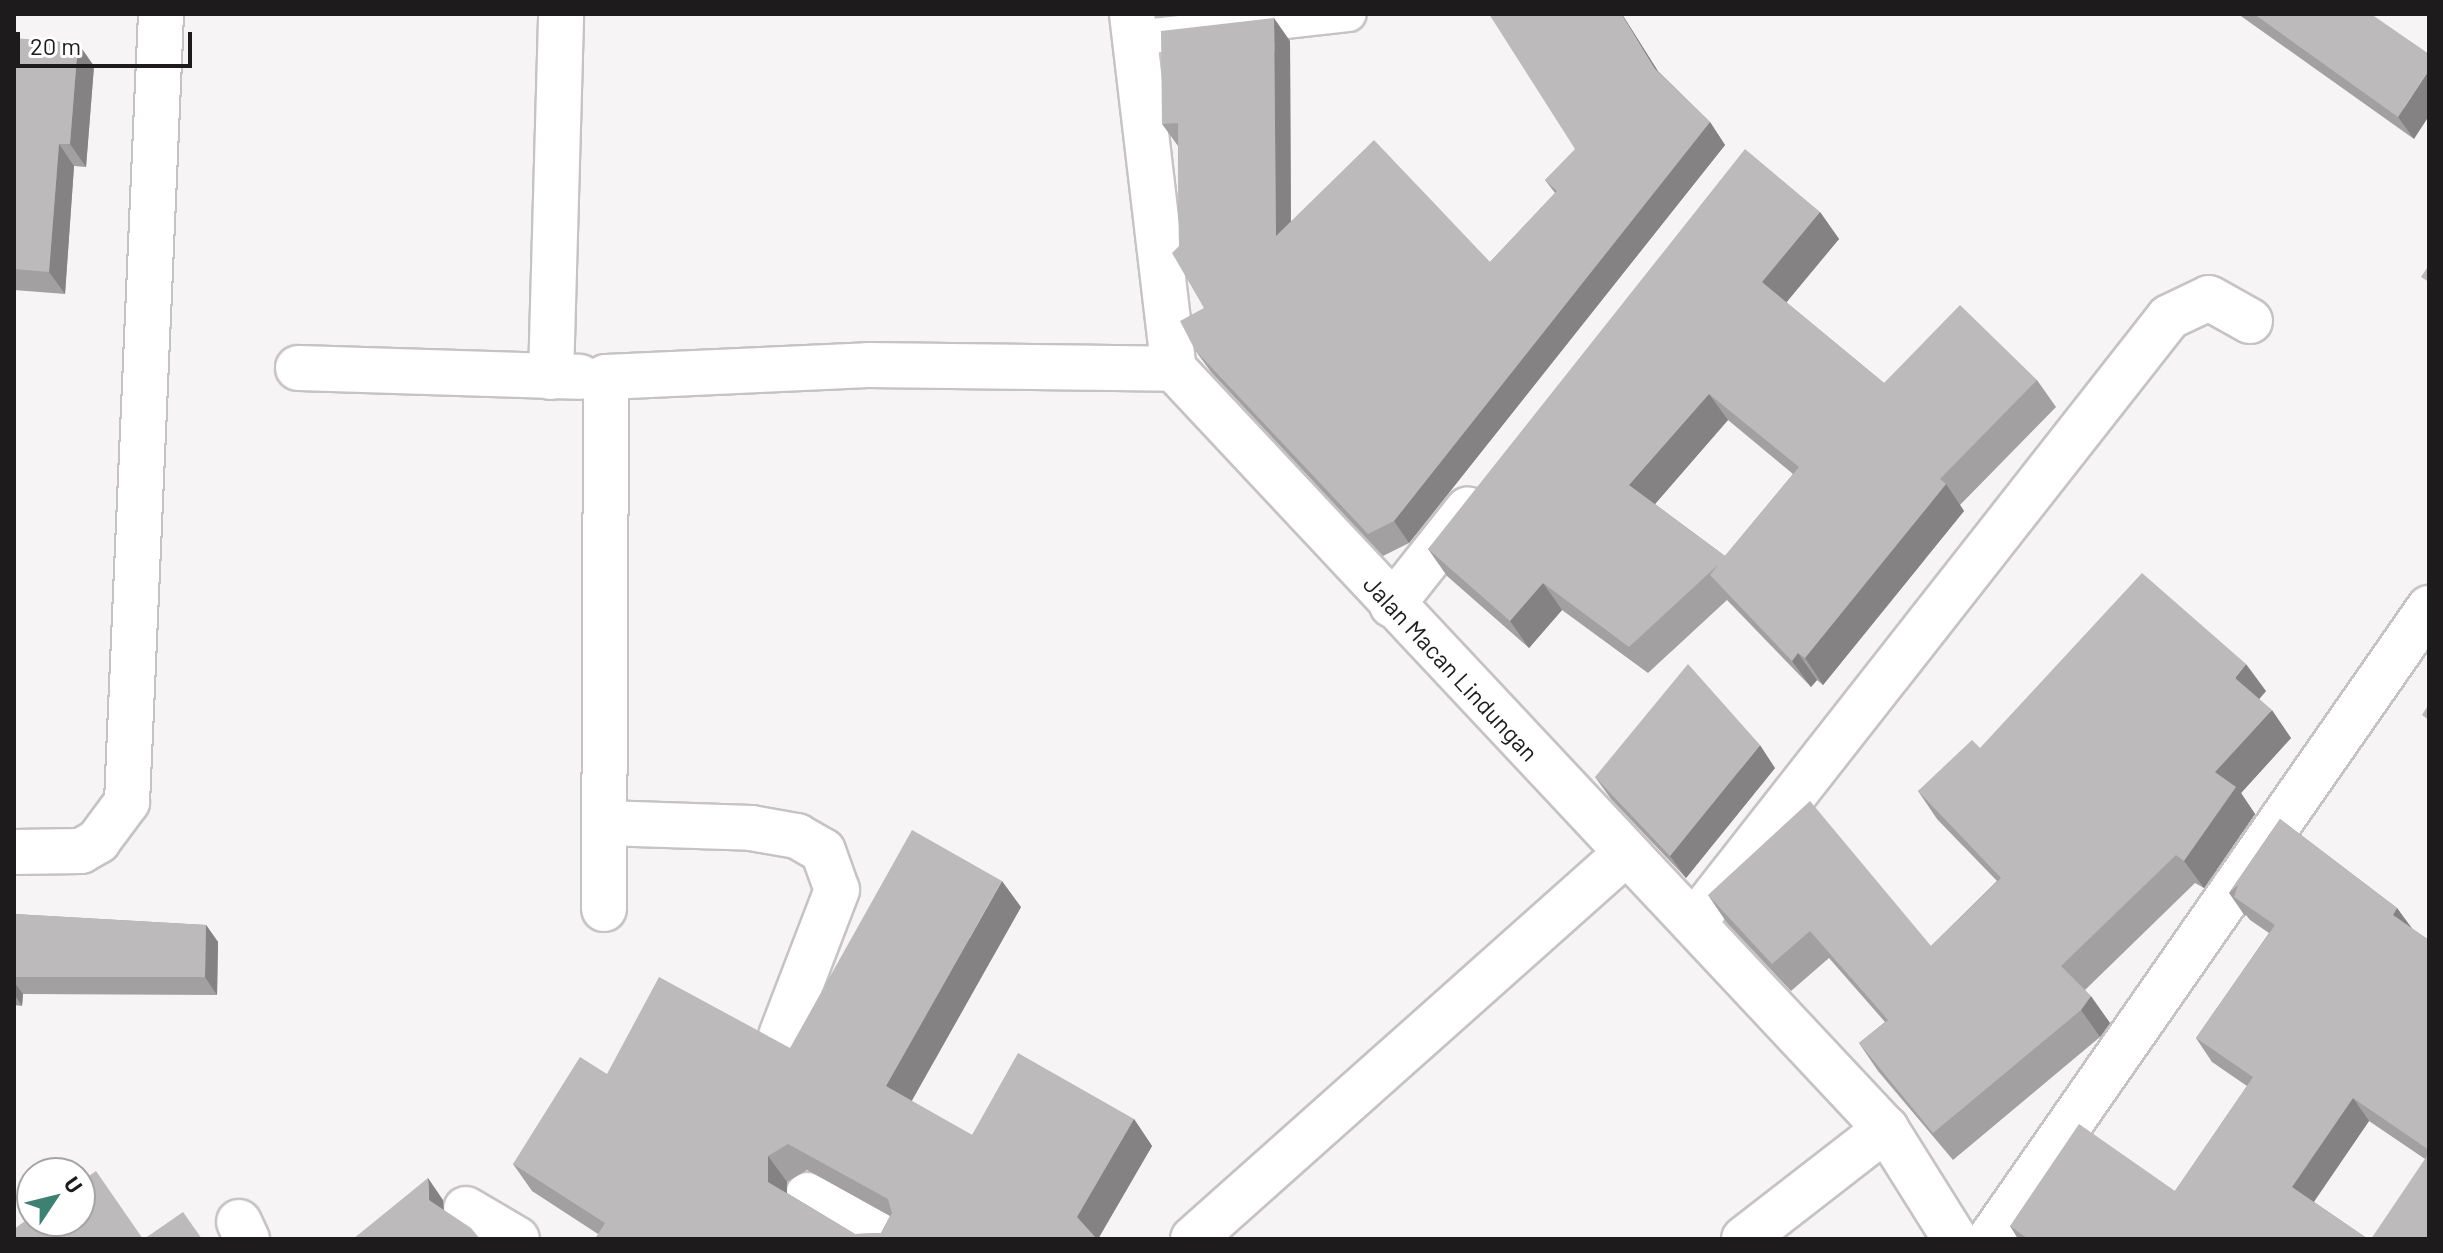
<!DOCTYPE html>
<style>
body{margin:0}
#map{position:relative;width:2443px;height:1253px;overflow:hidden;background:#f7f4f6;font-family:Barlow,sans-serif}
div>[style]{position:absolute}
.roads{filter:drop-shadow(2px 0 #c6c3c5) drop-shadow(-2px 0 #c6c3c5) drop-shadow(0 2px #c6c3c5) drop-shadow(0 -2px #c6c3c5)}
.lane>*{height:34px;margin:-17px;padding:0 17px;transform-origin:17px;border-radius:17px;background:#fff}
.street>*{height:44px;margin:-22px;padding:0 22px;transform-origin:22px;border-radius:22px;background:#fff}
.wall>*{inset:0;background:#a3a0a1}
.shaded-wall>*{inset:0;background:#848283}
.building>*{inset:0;background:#bdbabb}
span{translate:-50% -50%;white-space:nowrap;text-align:center;line-height:1.15;-webkit-text-stroke:6px #fff;paint-order:stroke}
.street-label{font-size:24px;color:#1d1b1c}
.frame{position:absolute;inset:0;border:16px solid #1d1b1c;pointer-events:none}
.north{position:absolute;left:16px;top:1157px;width:80px;height:80px;box-sizing:border-box;background:#fff;border:2px solid #a5a4a4;border-radius:50%;rotate:55deg;font-size:22px;font-weight:700;line-height:32px;text-align:center;color:#1d1b1c}
.north::after{content:'';display:block;margin:auto;width:28px;height:36px;background:#3d8175;clip-path:polygon(50% 0,100% 100%,50% 72%,0 100%)}
.scale{position:absolute;left:16px;top:32px;width:176px;height:36px;box-sizing:border-box;border:4px solid #1d1b1c;border-top:0;padding-left:10px;font-size:24px;line-height:28px;white-space:nowrap;color:#1d1b1c;-webkit-text-stroke:6px #fff;paint-order:stroke}
</style>
<div id="map">
<div class="roads">
<div class="lane">
<i style="left:1135px;top:38px;width:215px;rotate:-6.4deg"></i>
</div>
<div class="street">
<i style="left:1132px;top:14px;width:357px;rotate:83.3deg"></i>
<i style="left:1174px;top:369px;width:1041px;rotate:46.87deg"></i>
<i style="left:1886px;top:1129px;width:130px;rotate:57.9deg"></i>
<i style="left:298px;top:368px;width:282px;rotate:1.8deg"></i>
<i style="left:551px;top:377px;width:363px;rotate:-88.4deg"></i>
<i style="left:1392px;top:605px;width:122px;rotate:-51.6deg"></i>
<i style="left:604px;top:823px;width:147px;rotate:1.9deg"></i>
<i style="left:751px;top:828px;width:47px;rotate:9.9deg"></i>
<i style="left:797px;top:836px;width:30px;rotate:30deg"></i>
<i style="left:823px;top:851px;width:41px;rotate:70.3deg"></i>
<i style="left:837px;top:890px;width:156px;rotate:111deg"></i>
<i style="left:14px;top:852px;width:67px;rotate:-0.9deg"></i>
<i style="left:81px;top:851px;width:20px;rotate:-30deg"></i>
<i style="left:98px;top:841px;width:49px;rotate:-53.4deg"></i>
<i style="left:127px;top:802px;width:789px;rotate:-87.53deg"></i>
<i style="left:604px;top:909px;width:532px;rotate:-89.78deg"></i>
<i style="left:606px;top:377px;width:262px;rotate:-2.6deg"></i>
<i style="left:868px;top:365px;width:306px;rotate:0.7deg"></i>
<i style="left:1699px;top:916px;width:761px;rotate:-51.88deg"></i>
<i style="left:2169px;top:317px;width:44px;rotate:-25.4deg"></i>
<i style="left:2209px;top:298px;width:47px;rotate:29.3deg"></i>
<i style="left:808px;top:1195px;width:90px;rotate:29.4deg"></i>
<i style="left:466px;top:1209px;width:59px;rotate:30.5deg"></i>
<i style="left:239px;top:1222px;width:19px;rotate:65deg"></i>
<i style="left:1193px;top:1239px;width:577px;rotate:-41.7deg"></i>
<i style="left:1744px;top:1239px;width:180px;rotate:-37.8deg"></i>
<i style="left:1990px;top:1239px;width:769px;rotate:-55.17deg"></i>
</div>
</div>
<div class="wall">
<i style="clip-path:polygon(2238px 14px,2371px 14px,2414px 139px)"></i>
<i style="clip-path:polygon(14px 38px,94px 66px,86px 167px,74px 166px,65px 294px,14px 290px)"></i>
<i style="clip-path:polygon(1290px 41px,1291px 221px,1490px 262px,1555px 193px,1545px 180px,1659px 72px,1710px 122px,1725px 145px,1409px 543px,1383px 556px,1211px 372px,1195px 350px,1204px 308px,1179px 246px,1178px 146px,1162px 124px)"></i>
<i style="clip-path:polygon(evenodd,1820px 212px,1839px 239px,1786px 302px,1884px 383px,2037px 380px,2056px 407px,1960px 505px,1964px 511px,1823px 685px,1817px 680px,1811px 687px,1727px 600px,1648px 673px,1562px 610px,1529px 648px,1447px 576px,1428px 549px,1820px 212px,1728px 420px,1793px 474px,1725px 556px,1655px 504px,1728px 420px)"></i>
<i style="clip-path:polygon(2266px 691px,2259px 699px,2291px 738px,2241px 793px,2255px 814px,2204px 888px,2195px 883px,2085px 990px,2110px 1023px,2100px 1037px,1953px 1160px,1878px 1071px,1859px 1043px,1885px 1022px,1829px 958px,1791px 991px,1727px 923px,1708px 895px,1931px 946px,1997px 881px,1937px 819px,1918px 791px,1980px 748px)"></i>
<i style="clip-path:polygon(1775px 768px,1686px 878px,1611px 799px,1595px 777px)"></i>
<i style="clip-path:polygon(2280px 819px,2397px 908px,2411px 928px,2429px 940px,2429px 1239px,2425px 1159px,2369px 1121px,2314px 1202px,2368px 1239px,2018px 1239px,2010px 1226px,2175px 1191px,2247px 1086px,2212px 1062px,2196px 1038px,2269px 933px,2250px 920px,2246px 915px,2245px 916px,2229px 893px)"></i>
<i style="clip-path:polygon(evenodd,1021px 907px,911px 1101px,972px 1135px,1134px 1119px,1152px 1146px,1098px 1239px,598px 1234px,532px 1191px,513px 1164px,607px 1074px,790px 1048px,1021px 907px,807px 1170px,890px 1216px,881px 1233px,855px 1234px,787px 1193px,787px 1182px,807px 1170px)"></i>
<i style="clip-path:polygon(14px 914px,206px 925px,218px 942px,217px 995px,23px 994px,22px 1006px,14px 1005px)"></i>
</div>
<div class="shaded-wall">
<i style="clip-path:polygon(1621px 14px,1622px 14px,1670px 90px,1654px 68px)"></i>
<i style="clip-path:polygon(1274px 18px,1290px 41px,1291px 259px,1276px 236px)"></i>
<i style="clip-path:polygon(78px 43px,94px 66px,86px 167px,70px 144px)"></i>
<i style="clip-path:polygon(2429px 70px,2429px 116px,2414px 139px,2398px 117px)"></i>
<i style="clip-path:polygon(1710px 122px,1725px 145px,1409px 543px,1394px 521px)"></i>
<i style="clip-path:polygon(59px 144px,74px 166px,65px 294px,49px 272px)"></i>
<i style="clip-path:polygon(1820px 212px,1839px 239px,1781px 309px,1762px 282px)"></i>
<i style="clip-path:polygon(1709px 394px,1728px 420px,1648px 512px,1629px 485px)"></i>
<i style="clip-path:polygon(1946px 484px,1964px 511px,1823px 685px,1805px 658px)"></i>
<i style="clip-path:polygon(1543px 583px,1562px 610px,1529px 648px,1510px 621px)"></i>
<i style="clip-path:polygon(1798px 653px,1817px 680px,1811px 687px,1792px 661px)"></i>
<i style="clip-path:polygon(2246px 664px,2266px 691px,2254px 705px,2235px 678px)"></i>
<i style="clip-path:polygon(2272px 710px,2291px 738px,2241px 793px,2255px 814px,2204px 888px,2184px 861px,2215px 772px)"></i>
<i style="clip-path:polygon(1760px 745px,1775px 768px,1686px 878px,1670px 856px)"></i>
<i style="clip-path:polygon(1002px 881px,1021px 907px,905px 1113px,886px 1086px)"></i>
<i style="clip-path:polygon(2397px 908px,2414px 931px,2393px 915px)"></i>
<i style="clip-path:polygon(206px 925px,218px 942px,217px 995px,205px 977px)"></i>
<i style="clip-path:polygon(14px 982px,23px 994px,22px 1006px,14px 994px)"></i>
<i style="clip-path:polygon(2091px 996px,2110px 1023px,2100px 1037px,2081px 1010px)"></i>
<i style="clip-path:polygon(2353px 1098px,2369px 1121px,2308px 1210px,2292px 1187px)"></i>
<i style="clip-path:polygon(1134px 1119px,1152px 1146px,1098px 1239px,1092px 1239px,1077px 1217px)"></i>
<i style="clip-path:polygon(768px 1156px,787px 1182px,787px 1208px,768px 1182px)"></i>
<i style="clip-path:polygon(428px 1178px,443px 1200px,445px 1222px,429px 1200px)"></i>
</div>
<div class="building">
<i style="clip-path:polygon(1489px 14px,1621px 14px,1654px 68px,1710px 122px,1394px 521px,1368px 534px,1195px 350px,1180px 321px,1204px 308px,1172px 253px,1179px 246px,1178px 123px,1162px 124px,1161px 31px,1274px 18px,1276px 236px,1374px 140px,1490px 262px,1557px 191px,1545px 180px,1575px 149px)"></i>
<i style="clip-path:polygon(2254px 14px,2371px 14px,2429px 54px,2429px 70px,2398px 117px)"></i>
<i style="clip-path:polygon(14px 38px,78px 43px,70px 144px,59px 144px,49px 272px,14px 269px)"></i>
<i style="clip-path:polygon(evenodd,1745px 149px,1820px 212px,1762px 282px,1884px 383px,1960px 305px,2037px 380px,1940px 479px,1946px 484px,1805px 658px,1798px 653px,1792px 661px,1710px 575px,1719px 564px,1629px 647px,1543px 583px,1510px 621px,1428px 549px,1745px 149px,1709px 394px,1799px 467px,1725px 556px,1629px 485px,1709px 394px)"></i>
<i style="clip-path:polygon(2429px 265px,2429px 282px,2421px 277px)"></i>
<i style="clip-path:polygon(2142px 573px,2246px 664px,2235px 678px,2272px 710px,2215px 772px,2236px 787px,2184px 861px,2176px 855px,2061px 966px,2091px 996px,2081px 1010px,1933px 1133px,1859px 1043px,1888px 1020px,1810px 931px,1772px 964px,1708px 895px,1810px 801px,1931px 946px,2001px 878px,1918px 791px,1972px 740px,1980px 748px)"></i>
<i style="clip-path:polygon(1688px 664px,1760px 745px,1670px 856px,1595px 777px)"></i>
<i style="clip-path:polygon(2429px 704px,2429px 720px,2422px 715px)"></i>
<i style="clip-path:polygon(2280px 819px,2397px 908px,2393px 915px,2429px 940px,2429px 1150px,2353px 1098px,2292px 1187px,2368px 1239px,2028px 1239px,2010px 1226px,2079px 1124px,2175px 1191px,2253px 1077px,2196px 1038px,2275px 925px,2234px 897px,2238px 885px,2229px 893px)"></i>
<i style="clip-path:polygon(evenodd,912px 830px,1002px 881px,886px 1086px,972px 1135px,1018px 1053px,1134px 1119px,1077px 1217px,1097px 1239px,595px 1239px,605px 1223px,513px 1164px,580px 1057px,607px 1074px,659px 977px,790px 1048px,912px 830px,788px 1144px,888px 1199px,892px 1213px,881px 1233px,855px 1234px,768px 1182px,768px 1156px,788px 1144px)"></i>
<i style="clip-path:polygon(14px 914px,206px 925px,205px 977px,14px 977px)"></i>
<i style="clip-path:polygon(2429px 1153px,2429px 1239px,2371px 1239px)"></i>
<i style="clip-path:polygon(96px 1171px,143px 1239px,14px 1239px,14px 1229px,32px 1216px,32px 1221px,80px 1221px,80px 1182px)"></i>
<i style="clip-path:polygon(428px 1178px,429px 1200px,471px 1228px,480px 1239px,353px 1239px)"></i>
<i style="clip-path:polygon(183px 1212px,202px 1239px,144px 1239px)"></i>
</div>
<div class="street-label">
<span style="left:1451px;top:668px;rotate:47deg">Jalan Macan Lindungan</span>
</div>
<div class="frame"></div>
<div class="north">U</div>
<div class="scale">20 m</div>
</div>
